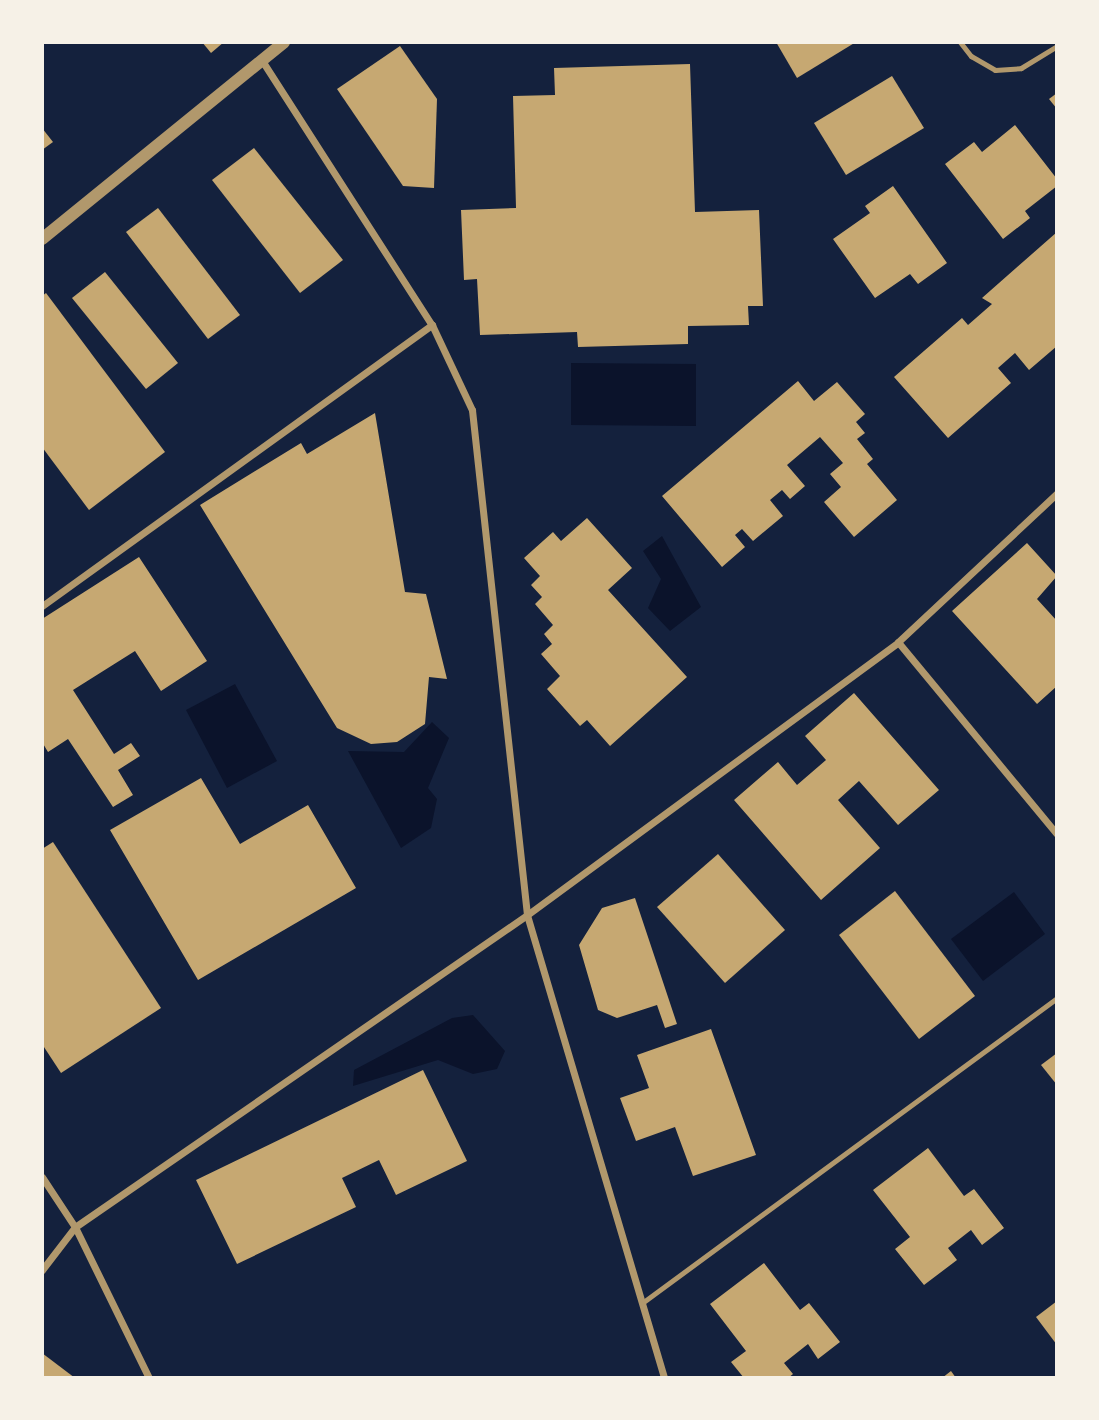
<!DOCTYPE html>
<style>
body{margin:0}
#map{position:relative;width:1099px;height:1420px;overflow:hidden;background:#14213d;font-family:Barlow,sans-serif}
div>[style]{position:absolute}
.water>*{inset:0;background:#0b132b}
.building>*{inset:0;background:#c6a872}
.service>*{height:5px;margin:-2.5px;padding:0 2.5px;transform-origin:2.5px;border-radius:2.5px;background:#b1986c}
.minor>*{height:7px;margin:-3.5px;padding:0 3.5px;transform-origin:3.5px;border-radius:3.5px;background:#b1986c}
.tertiary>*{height:12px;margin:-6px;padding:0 6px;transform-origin:6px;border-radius:6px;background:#b1986c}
span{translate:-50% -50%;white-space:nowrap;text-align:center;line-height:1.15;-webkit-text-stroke:7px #f6f1e7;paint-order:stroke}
.frame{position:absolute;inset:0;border:44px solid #f6f1e7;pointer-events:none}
</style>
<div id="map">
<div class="water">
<i style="clip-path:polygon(571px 363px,696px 364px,696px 426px,571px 425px)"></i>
<i style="clip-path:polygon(662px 536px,701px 607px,670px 631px,648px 608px,661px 579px,643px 551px)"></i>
<i style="clip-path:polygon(235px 684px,277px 761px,227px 788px,186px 710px)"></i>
<i style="clip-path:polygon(432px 722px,449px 738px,428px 788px,437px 799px,431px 828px,401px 848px,348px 751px,404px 752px)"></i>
<i style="clip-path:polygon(1014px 892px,1045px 934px,983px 981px,951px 939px)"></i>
<i style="clip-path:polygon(473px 1015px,505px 1051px,497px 1069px,473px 1074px,438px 1060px,353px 1086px,354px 1070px,452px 1018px)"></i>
</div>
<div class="building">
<i style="clip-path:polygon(202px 42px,224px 42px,211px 53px)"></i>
<i style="clip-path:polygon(776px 42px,856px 42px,797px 78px)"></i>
<i style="clip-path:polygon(400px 46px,437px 99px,434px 188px,403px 186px,337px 89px)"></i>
<i style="clip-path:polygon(690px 64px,695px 212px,759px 210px,763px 306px,748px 306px,749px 325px,688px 326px,688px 344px,578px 347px,577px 332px,480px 335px,477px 279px,464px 280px,461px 210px,516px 208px,513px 96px,555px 95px,554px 68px)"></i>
<i style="clip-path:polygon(892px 76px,924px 128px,846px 175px,814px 123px)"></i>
<i style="clip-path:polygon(1057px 93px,1057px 109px,1049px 99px)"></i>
<i style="clip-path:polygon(1015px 125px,1057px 179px,1057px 186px,1025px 211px,1030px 218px,1003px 239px,945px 164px,974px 142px,982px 152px)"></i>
<i style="clip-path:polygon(42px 128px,53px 142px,42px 150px)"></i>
<i style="clip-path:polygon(254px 148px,343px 260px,300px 293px,212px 180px)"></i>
<i style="clip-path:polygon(893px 186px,947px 263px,918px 284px,910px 274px,875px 298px,833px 239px,870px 213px,865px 206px)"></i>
<i style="clip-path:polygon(158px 208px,240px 315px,208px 339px,126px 232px)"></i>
<i style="clip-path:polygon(1057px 232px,1057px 346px,1029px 370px,1015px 353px,998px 368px,1011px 383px,948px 438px,894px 377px,962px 318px,968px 325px,992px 304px,982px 298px)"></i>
<i style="clip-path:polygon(105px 272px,178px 363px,146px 389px,72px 298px)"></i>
<i style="clip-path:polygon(46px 293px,165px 452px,89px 510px,42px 447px,42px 296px)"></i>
<i style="clip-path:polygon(798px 381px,814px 401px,837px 382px,865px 414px,856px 422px,865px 433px,857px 439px,873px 459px,867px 464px,897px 500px,854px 537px,824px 502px,841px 487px,830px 474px,843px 463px,820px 437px,787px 465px,805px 486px,790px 499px,782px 490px,770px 500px,783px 516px,753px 541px,742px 529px,735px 535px,745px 547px,722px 567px,662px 496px)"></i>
<i style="clip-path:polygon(375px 413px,405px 592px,426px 594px,447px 679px,429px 677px,425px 724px,397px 742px,371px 744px,337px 728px,200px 505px,301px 443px,307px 454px)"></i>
<i style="clip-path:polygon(587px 518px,632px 568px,608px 590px,687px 677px,610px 746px,587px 720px,580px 726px,547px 689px,560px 676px,541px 654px,552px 644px,544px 634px,553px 625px,535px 604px,542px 597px,531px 585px,540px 576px,524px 558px,553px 532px,561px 541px)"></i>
<i style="clip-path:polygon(1027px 543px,1057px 576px,1037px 599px,1057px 621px,1057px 686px,1037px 704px,952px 611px)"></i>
<i style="clip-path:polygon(139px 557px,207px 661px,161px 691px,135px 651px,73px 690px,114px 754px,131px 743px,140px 756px,118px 770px,133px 795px,113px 807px,68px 739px,48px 752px,42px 742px,42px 619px)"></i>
<i style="clip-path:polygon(854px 693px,939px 790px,898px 825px,859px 781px,838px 800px,880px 848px,821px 900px,734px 800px,778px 762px,797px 785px,826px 760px,805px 736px)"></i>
<i style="clip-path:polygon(201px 778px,240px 844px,308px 805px,356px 888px,198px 980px,110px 830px)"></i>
<i style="clip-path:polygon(53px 842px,161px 1008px,61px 1073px,42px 1044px,42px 849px)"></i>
<i style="clip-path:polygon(718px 854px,785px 930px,725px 983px,657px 907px)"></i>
<i style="clip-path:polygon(895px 891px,975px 996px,919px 1039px,839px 935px)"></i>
<i style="clip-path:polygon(635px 898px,677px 1024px,665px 1028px,657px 1005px,617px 1018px,598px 1010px,579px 945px,602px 908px)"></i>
<i style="clip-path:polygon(711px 1029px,756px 1155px,693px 1176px,675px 1127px,636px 1141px,620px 1098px,649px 1088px,637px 1055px)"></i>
<i style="clip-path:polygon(1057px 1053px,1057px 1085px,1041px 1065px)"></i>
<i style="clip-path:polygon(423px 1070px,467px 1161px,396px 1195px,379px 1160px,342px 1178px,356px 1207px,237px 1264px,196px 1180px)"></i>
<i style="clip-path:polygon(928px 1148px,964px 1196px,974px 1189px,1004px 1228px,982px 1245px,971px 1230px,948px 1248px,957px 1260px,924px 1285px,895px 1249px,910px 1237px,873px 1190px)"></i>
<i style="clip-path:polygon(764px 1263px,800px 1310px,809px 1303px,840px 1342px,818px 1359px,808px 1344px,784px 1363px,793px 1374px,788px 1378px,744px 1378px,731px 1362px,746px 1351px,710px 1304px)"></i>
<i style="clip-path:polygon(1057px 1301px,1057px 1345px,1036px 1317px)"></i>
<i style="clip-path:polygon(42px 1353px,75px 1378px,42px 1378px)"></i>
<i style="clip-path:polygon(951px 1371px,956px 1378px,942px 1378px)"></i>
</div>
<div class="service">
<i style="left:960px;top:42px;width:18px;rotate:52deg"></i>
<i style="left:971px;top:56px;width:28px;rotate:30deg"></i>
<i style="left:995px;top:70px;width:26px;rotate:-4deg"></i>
<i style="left:1021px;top:68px;width:42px;rotate:-31.4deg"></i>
<i style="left:642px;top:1303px;width:515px;rotate:-36.31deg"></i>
</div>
<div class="minor">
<i style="left:261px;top:59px;width:316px;rotate:57.3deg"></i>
<i style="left:432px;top:325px;width:94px;rotate:64.8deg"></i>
<i style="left:472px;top:410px;width:508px;rotate:83.78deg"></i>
<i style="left:527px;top:915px;width:483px;rotate:73.5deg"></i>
<i style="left:42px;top:606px;width:481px;rotate:-35.8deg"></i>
<i style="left:898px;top:642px;width:249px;rotate:50.4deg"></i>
<i style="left:42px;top:1177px;width:60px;rotate:56.6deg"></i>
<i style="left:75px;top:1227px;width:168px;rotate:63.9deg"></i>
<i style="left:42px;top:1270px;width:54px;rotate:-52.5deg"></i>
<i style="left:75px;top:1227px;width:549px;rotate:-34.62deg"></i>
<i style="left:527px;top:915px;width:461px;rotate:-36.3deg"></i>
<i style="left:898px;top:642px;width:218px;rotate:-43.1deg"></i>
</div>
<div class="tertiary">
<i style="left:42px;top:239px;width:312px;rotate:-39.1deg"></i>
</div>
<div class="frame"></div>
</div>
